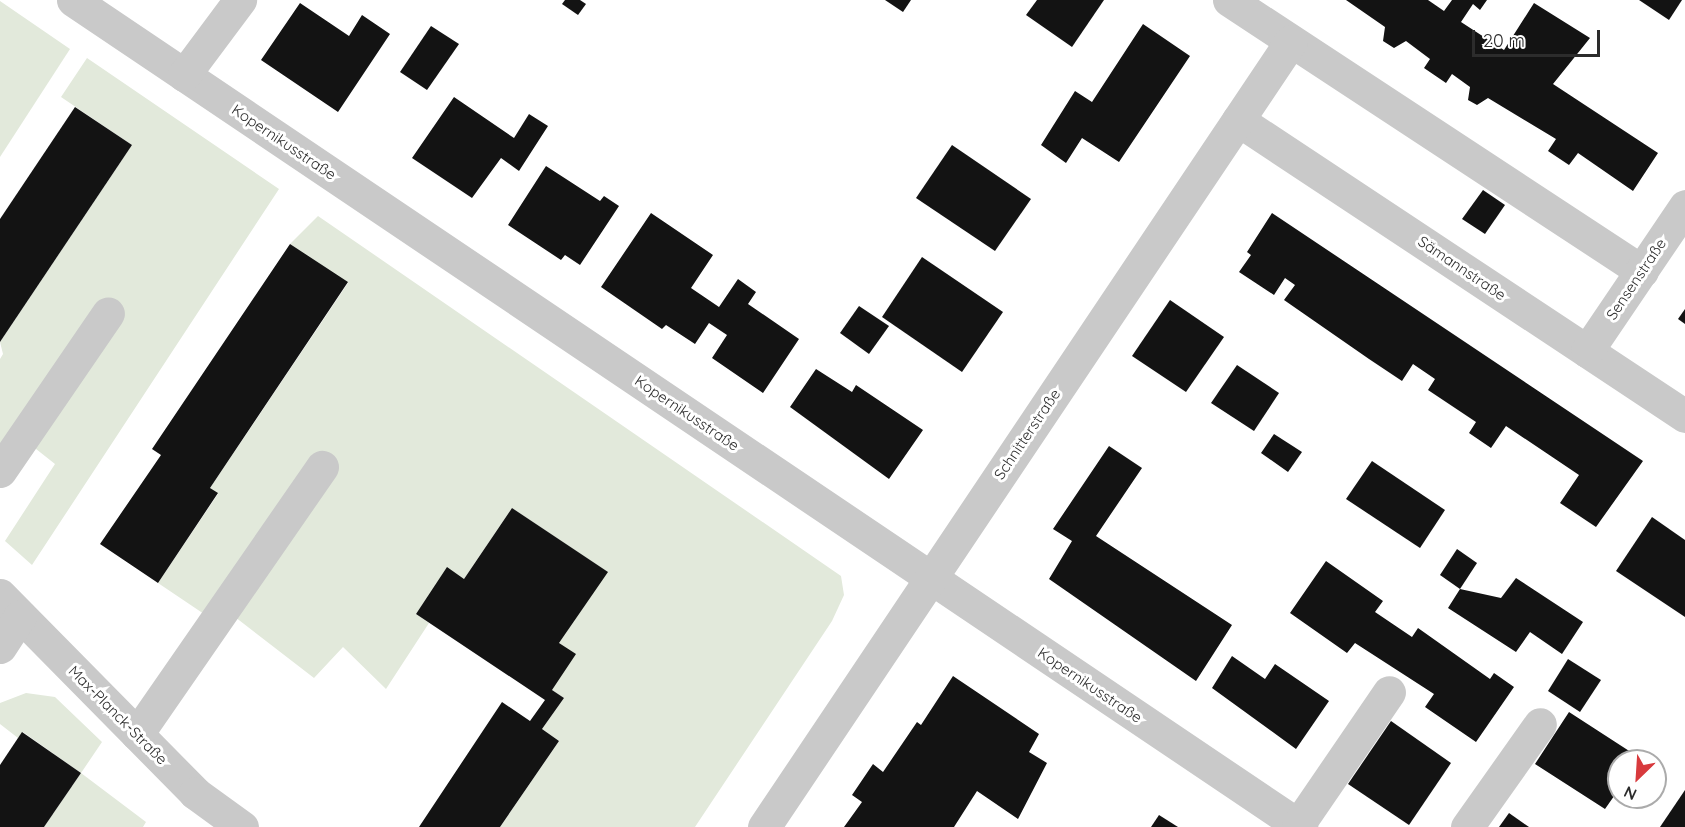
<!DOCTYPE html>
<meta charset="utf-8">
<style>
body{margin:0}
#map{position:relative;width:1685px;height:827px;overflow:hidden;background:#fff;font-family:Quicksand,sans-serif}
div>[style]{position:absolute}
.green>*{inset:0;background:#e2e9db}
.building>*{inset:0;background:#131313}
.minor>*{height:33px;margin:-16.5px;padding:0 16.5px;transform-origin:16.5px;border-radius:16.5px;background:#c9c9c9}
span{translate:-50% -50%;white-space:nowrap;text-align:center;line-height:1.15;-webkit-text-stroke:6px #fff;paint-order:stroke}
.street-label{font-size:15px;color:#2c2c2c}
.north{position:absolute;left:1607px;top:749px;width:60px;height:60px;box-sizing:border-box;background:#fff;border:2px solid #ababab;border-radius:50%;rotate:205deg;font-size:16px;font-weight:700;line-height:24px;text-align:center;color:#2c2c2c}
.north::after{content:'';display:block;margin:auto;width:21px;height:27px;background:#d83a3d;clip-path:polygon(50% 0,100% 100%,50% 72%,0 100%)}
.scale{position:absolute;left:1472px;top:30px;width:128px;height:27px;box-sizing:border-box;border:3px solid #2c2c2c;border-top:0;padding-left:8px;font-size:18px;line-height:21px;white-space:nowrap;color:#2c2c2c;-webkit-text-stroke:4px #fff;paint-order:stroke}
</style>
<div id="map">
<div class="green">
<i style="clip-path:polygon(0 1px,70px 49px,0 157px)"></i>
<i style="clip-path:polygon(87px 58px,279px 189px,32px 565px,5px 541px,55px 464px,31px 445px,0 450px,0 359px,3px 354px,0 342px,132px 145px,61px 97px)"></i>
<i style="clip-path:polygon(318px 216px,841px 576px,844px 595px,832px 621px,695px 827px,500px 827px,559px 741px,542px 729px,564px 698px,552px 690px,559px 643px,607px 572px,512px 508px,464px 579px,447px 568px,416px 614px,429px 623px,386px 689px,343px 647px,314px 678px,235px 617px,207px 616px,158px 583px,218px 494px,210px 488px,348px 283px,290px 244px)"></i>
<i style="clip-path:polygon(26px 693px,55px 697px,102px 742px,81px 773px,146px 822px,143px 827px,44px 827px,81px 773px,23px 732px,18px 738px,0 724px,0 703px)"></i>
</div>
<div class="building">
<i style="clip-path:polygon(565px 0,580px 0,586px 4px,578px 15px,562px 4px)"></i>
<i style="clip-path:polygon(885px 0,911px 0,903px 12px)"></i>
<i style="clip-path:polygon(1037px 0,1104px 0,1072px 47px,1026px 15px)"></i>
<i style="clip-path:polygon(1346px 0,1428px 0,1444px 11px,1452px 0,1487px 0,1480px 10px,1473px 4px,1461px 22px,1504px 50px,1534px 3px,1590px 38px,1553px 84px,1658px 153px,1633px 191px,1578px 153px,1569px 165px,1548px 151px,1556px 139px,1488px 98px,1477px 105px,1468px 100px,1470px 87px,1452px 74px,1446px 83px,1424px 68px,1430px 59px,1406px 41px,1394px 48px,1383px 41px,1385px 27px)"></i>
<i style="clip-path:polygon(1639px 0,1682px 0,1669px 20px)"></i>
<i style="clip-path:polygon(300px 3px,349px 36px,362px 15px,390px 34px,338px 112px,261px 60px)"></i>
<i style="clip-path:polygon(1143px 24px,1190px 56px,1119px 162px,1082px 138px,1066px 163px,1041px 145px,1075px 91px,1092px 102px)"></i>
<i style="clip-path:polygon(431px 26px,459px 44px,427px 90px,400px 72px)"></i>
<i style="clip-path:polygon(454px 97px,514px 138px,529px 114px,548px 126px,519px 171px,501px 158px,472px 198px,412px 158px)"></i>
<i style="clip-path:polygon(75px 107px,132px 145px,0 342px,0 219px)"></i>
<i style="clip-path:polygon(952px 145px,1031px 199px,995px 251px,916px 198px)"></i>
<i style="clip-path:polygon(546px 166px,600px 201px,604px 196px,619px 206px,580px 265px,565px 255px,561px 260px,508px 225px)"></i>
<i style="clip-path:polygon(1483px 190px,1505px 205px,1485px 234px,1462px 219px)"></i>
<i style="clip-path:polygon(651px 213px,713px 255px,691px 288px,719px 307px,738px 279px,756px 292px,748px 304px,799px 339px,763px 393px,712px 358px,727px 335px,709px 323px,695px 344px,666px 325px,662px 329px,601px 287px)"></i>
<i style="clip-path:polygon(1272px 213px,1643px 461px,1596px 527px,1560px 503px,1579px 475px,1506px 426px,1491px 448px,1469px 433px,1476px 422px,1428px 390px,1435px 379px,1413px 364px,1402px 381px,1369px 359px,1284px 300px,1295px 285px,1285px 278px,1274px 295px,1239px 272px,1251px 255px,1247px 252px)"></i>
<i style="clip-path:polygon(290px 244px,348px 282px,210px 488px,218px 493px,158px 583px,100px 544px,161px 455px,152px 449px)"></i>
<i style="clip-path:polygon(922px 257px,1003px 312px,962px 372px,882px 317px)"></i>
<i style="clip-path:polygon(1170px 300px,1224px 337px,1186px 392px,1132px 356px)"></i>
<i style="clip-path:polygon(859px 306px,889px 326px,869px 354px,840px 333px)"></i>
<i style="clip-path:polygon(1685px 309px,1685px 324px,1678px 319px)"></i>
<i style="clip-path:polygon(1237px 365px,1279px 393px,1254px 431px,1211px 403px)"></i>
<i style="clip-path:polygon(816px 369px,852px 392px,856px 385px,923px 430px,889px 479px,790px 407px)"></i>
<i style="clip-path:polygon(1274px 434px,1302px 452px,1288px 472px,1261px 453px)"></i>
<i style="clip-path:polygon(1109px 446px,1142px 468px,1096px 536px,1232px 625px,1196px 681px,1049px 579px,1072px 541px,1053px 529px)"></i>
<i style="clip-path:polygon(1372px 461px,1445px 510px,1420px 548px,1346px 499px)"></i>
<i style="clip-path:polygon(512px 508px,608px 572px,559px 643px,576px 654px,552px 690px,564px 698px,542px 729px,559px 741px,500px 827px,419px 827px,502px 702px,530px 721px,545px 700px,416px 614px,447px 567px,464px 579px)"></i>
<i style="clip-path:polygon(1652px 517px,1685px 540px,1685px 617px,1616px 571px)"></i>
<i style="clip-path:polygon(1457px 549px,1477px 563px,1460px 589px,1440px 575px)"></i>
<i style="clip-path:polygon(1326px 561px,1383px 601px,1375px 612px,1412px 637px,1418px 628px,1490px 679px,1494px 673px,1514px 687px,1476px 742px,1425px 707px,1434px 694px,1355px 643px,1347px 653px,1290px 613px)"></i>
<i style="clip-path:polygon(1516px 578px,1583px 622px,1562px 654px,1530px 632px,1516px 652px,1448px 608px,1460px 589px,1501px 598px)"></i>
<i style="clip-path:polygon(1232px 656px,1265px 679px,1275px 664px,1329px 701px,1296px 749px,1212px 688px)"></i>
<i style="clip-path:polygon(1568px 659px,1601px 680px,1580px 712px,1548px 691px)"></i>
<i style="clip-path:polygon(953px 676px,1039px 734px,1029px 752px,1047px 763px,1018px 819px,977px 791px,954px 827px,844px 827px,862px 802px,852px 795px,873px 764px,883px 772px,917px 722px,921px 725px)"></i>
<i style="clip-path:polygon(1569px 712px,1640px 758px,1619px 761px,1619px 789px,1605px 809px,1535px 764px)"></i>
<i style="clip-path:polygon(1391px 721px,1451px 763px,1409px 825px,1348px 784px)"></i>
<i style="clip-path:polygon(22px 732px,81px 773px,44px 827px,0 827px,0 765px)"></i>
<i style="clip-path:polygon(1685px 790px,1685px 827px,1660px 827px)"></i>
<i style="clip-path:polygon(1509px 813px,1529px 827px,1499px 827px)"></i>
<i style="clip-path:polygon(1159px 815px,1178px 827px,1151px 827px)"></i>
</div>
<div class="minor">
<i style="left:73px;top:0;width:1481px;rotate:33.96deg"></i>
<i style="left:1229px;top:0;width:494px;rotate:33.3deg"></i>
<i style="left:184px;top:75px;width:94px;rotate:-53.3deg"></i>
<i style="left:1238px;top:120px;width:536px;rotate:33.51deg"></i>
<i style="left:1587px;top:351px;width:175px;rotate:-55.9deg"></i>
<i style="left:0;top:471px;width:191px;rotate:-55.6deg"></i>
<i style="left:0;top:595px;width:278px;rotate:45.4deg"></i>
<i style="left:195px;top:793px;width:58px;rotate:35.9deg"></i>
<i style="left:0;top:647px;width:37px;rotate:-57deg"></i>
<i style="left:137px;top:734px;width:325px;rotate:-55.3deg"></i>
<i style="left:1298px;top:825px;width:161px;rotate:-55.6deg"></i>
<i style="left:764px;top:827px;width:946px;rotate:-56.16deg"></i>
<i style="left:1467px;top:827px;width:126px;rotate:-54.7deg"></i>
</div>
<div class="street-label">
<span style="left:284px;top:142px;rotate:34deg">Kopernikusstraße</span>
<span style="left:1462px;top:268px;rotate:34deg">Sämannstraße</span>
<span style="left:1636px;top:279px;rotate:-56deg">Sensenstraße</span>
<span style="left:687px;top:413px;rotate:34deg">Kopernikusstraße</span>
<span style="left:1027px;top:434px;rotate:-56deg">Schnitterstraße</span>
<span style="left:1090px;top:685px;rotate:34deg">Kopernikusstraße</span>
<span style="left:118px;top:715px;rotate:45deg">Max-Planck-Straße</span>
</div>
<div class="north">N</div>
<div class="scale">20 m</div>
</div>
